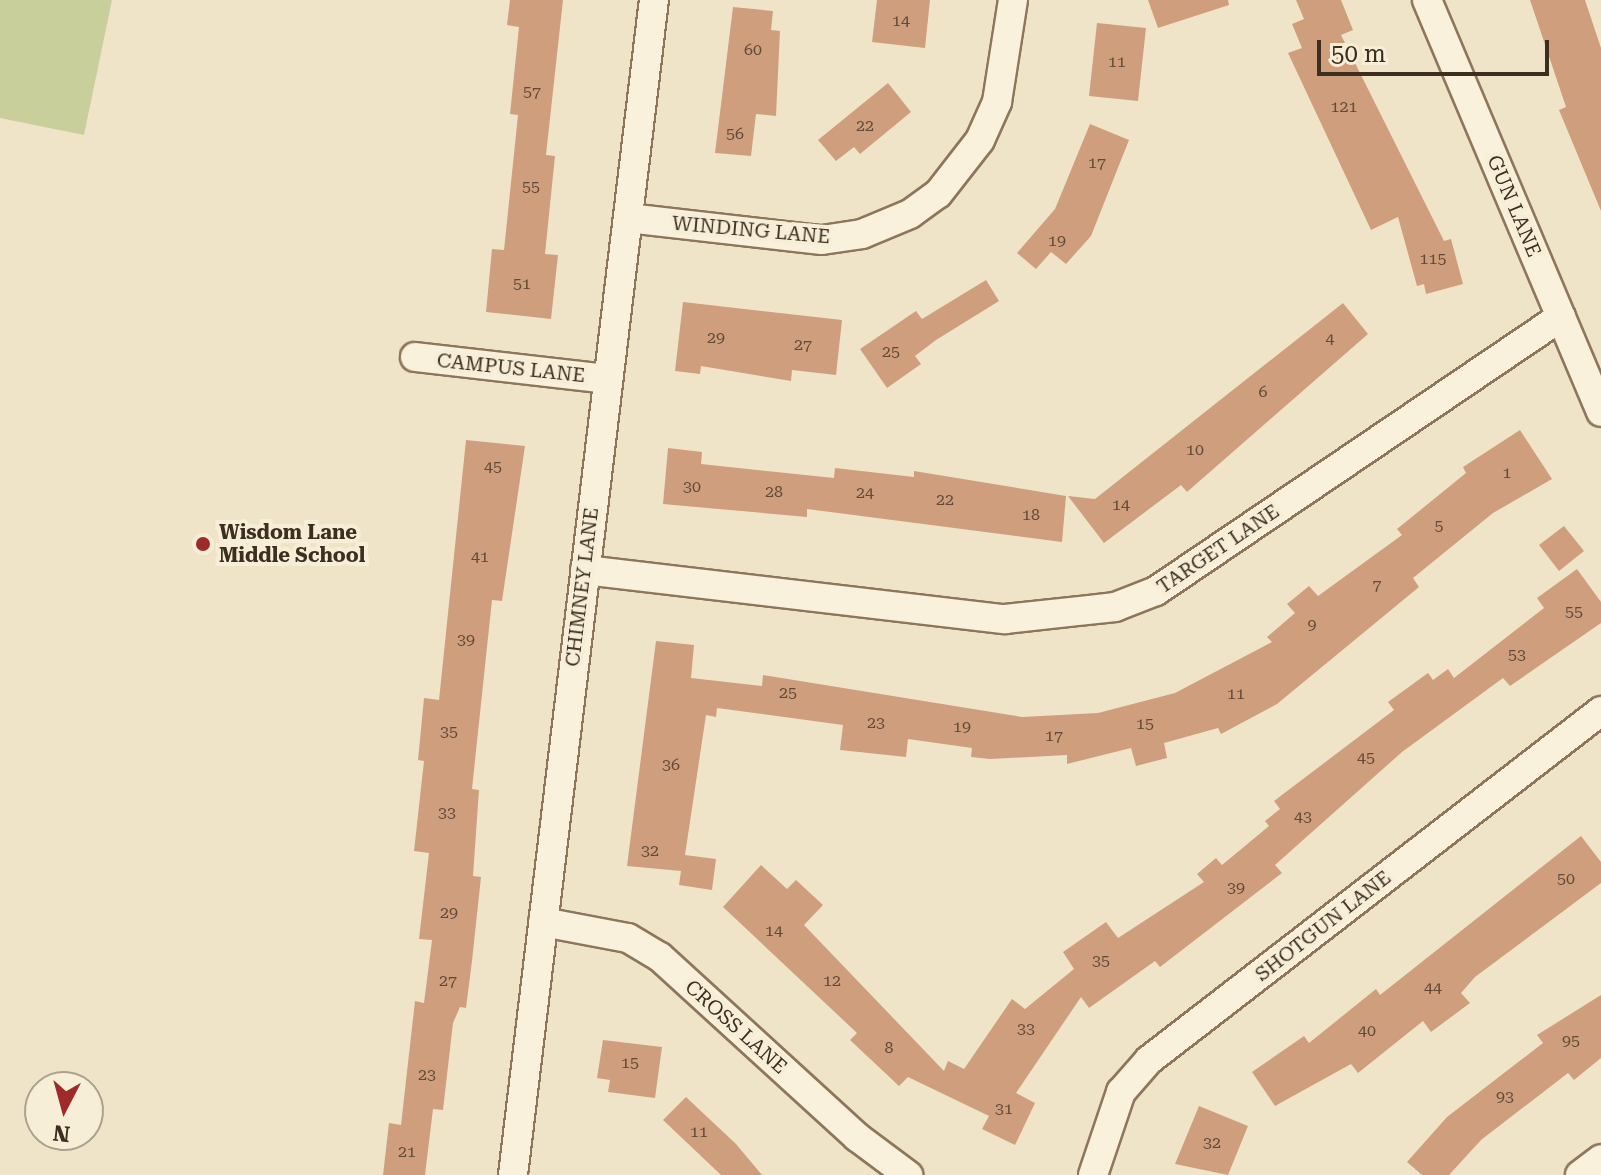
<!DOCTYPE html>
<style>
body{margin:0}
#map{position:relative;width:1601px;height:1175px;overflow:hidden;background:#f0e4c8;font-family:"Roboto Serif",serif}
div>[style]{position:absolute}
.green>*{inset:0;background:#c9cf9b}
.building>*{inset:0;background:#cf9f7d}
.roads{filter:drop-shadow(2px 0 #8d765c) drop-shadow(-2px 0 #8d765c) drop-shadow(0 2px #8d765c) drop-shadow(0 -2px #8d765c)}
.street>*{height:28px;margin:-14px;padding:0 14px;transform-origin:14px;border-radius:14px;background:#faf1dc}
.dots>*{width:22px;height:22px;translate:-50% -50%;box-sizing:border-box;border:4px solid #f7eed8;border-radius:50%}
span{translate:-50% -50%;white-space:nowrap;text-align:center;line-height:1.15;-webkit-text-stroke:8px #f7eed8;paint-order:stroke}
.number-label{font-size:16px;color:#624a37}
.number-label span{-webkit-text-stroke-width:0}
.street-label{font-size:20px;color:#3d2e20}
.poi-label{font-size:20px;color:#3d2e20;font-weight:700}
.left{translate:0 -50%;text-align:left}
.north{position:absolute;left:24px;top:1071px;width:80px;height:80px;box-sizing:border-box;background:#f7eed8;border:2px solid #ada18e;border-radius:50%;rotate:186deg;font-size:22px;font-weight:700;line-height:32px;text-align:center;color:#3d2e20}
.north::after{content:'';display:block;margin:auto;width:28px;height:36px;background:#9e2a2b;clip-path:polygon(50% 0,100% 100%,50% 72%,0 100%)}
.scale{position:absolute;left:1317px;top:40px;width:232px;height:36px;box-sizing:border-box;border:4px solid #3d2e20;border-top:0;padding-left:10px;font-size:24px;line-height:28px;white-space:nowrap;color:#3d2e20;-webkit-text-stroke:6px #f7eed8;paint-order:stroke}
</style>
<div id="map">
<div class="green">
<i style="clip-path:polygon(0 0,112px 0,84px 135px,0 118px)"></i>
</div>
<div class="building">
<i style="clip-path:polygon(510px 0,563px 0,546px 155px,555px 156px,545px 254px,558px 255px,551px 319px,486px 312px,492px 249px,504px 250px,518px 115px,510px 114px,519px 27px,507px 25px)"></i>
<i style="clip-path:polygon(877px 0,930px 0,925px 48px,872px 42px)"></i>
<i style="clip-path:polygon(1148px 0,1228px 0,1229px 5px,1158px 28px)"></i>
<i style="clip-path:polygon(1296px 0,1341px 0,1353px 30px,1341px 35px,1444px 241px,1451px 239px,1463px 284px,1426px 294px,1424px 284px,1417px 286px,1398px 217px,1371px 230px,1288px 53px,1302px 48px,1292px 24px,1304px 19px)"></i>
<i style="clip-path:polygon(1530px 0,1585px 0,1601px 48px,1601px 211px,1559px 110px,1566px 107px)"></i>
<i style="clip-path:polygon(733px 7px,773px 11px,771px 30px,780px 31px,776px 116px,756px 114px,751px 156px,715px 153px)"></i>
<i style="clip-path:polygon(1097px 23px,1146px 28px,1138px 101px,1089px 96px)"></i>
<i style="clip-path:polygon(888px 83px,911px 112px,860px 154px,854px 147px,836px 161px,818px 140px)"></i>
<i style="clip-path:polygon(1090px 124px,1129px 140px,1091px 236px,1066px 264px,1051px 252px,1036px 269px,1017px 253px,1055px 209px)"></i>
<i style="clip-path:polygon(986px 280px,999px 301px,936px 340px,915px 356px,921px 364px,887px 388px,860px 349px,916px 311px,922px 319px)"></i>
<i style="clip-path:polygon(683px 302px,842px 320px,836px 375px,792px 370px,791px 381px,701px 366px,700px 374px,675px 371px)"></i>
<i style="clip-path:polygon(1343px 303px,1368px 334px,1187px 492px,1181px 485px,1104px 543px,1068px 496px,1095px 499px)"></i>
<i style="clip-path:polygon(1520px 430px,1552px 479px,1493px 513px,1413px 578px,1419px 587px,1277px 704px,1221px 734px,1218px 728px,1164px 743px,1167px 758px,1136px 766px,1131px 748px,1067px 764px,1067px 755px,990px 759px,971px 757px,972px 748px,908px 739px,906px 757px,840px 750px,843px 725px,717px 708px,716px 717px,706px 715px,685px 855px,716px 859px,712px 890px,679px 885px,681px 871px,627px 866px,656px 641px,694px 645px,691px 678px,762px 686px,763px 675px,1022px 717px,1098px 713px,1175px 693px,1272px 642px,1267px 637px,1295px 613px,1287px 604px,1309px 586px,1318px 596px,1402px 535px,1397px 529px,1466px 473px,1463px 467px)"></i>
<i style="clip-path:polygon(466px 440px,525px 446px,502px 601px,492px 600px,472px 789px,479px 790px,473px 876px,481px 877px,472px 961px,466px 1008px,460px 1007px,453px 1023px,443px 1110px,433px 1109px,425px 1175px,383px 1175px,389px 1123px,401px 1125px,415px 1001px,424px 1003px,432px 940px,419px 939px,429px 853px,414px 851px,424px 761px,418px 760px,424px 698px,439px 700px)"></i>
<i style="clip-path:polygon(668px 448px,702px 452px,701px 464px,834px 478px,835px 468px,914px 477px,914px 471px,1066px 496px,1062px 542px,807px 509px,807px 517px,663px 504px)"></i>
<i style="clip-path:polygon(1564px 526px,1584px 551px,1559px 571px,1539px 545px)"></i>
<i style="clip-path:polygon(1577px 569px,1601px 602px,1601px 623px,1510px 686px,1503px 678px,1402px 752px,1275px 865px,1282px 873px,1160px 967px,1155px 961px,1089px 1008px,1081px 997px,1016px 1093px,1035px 1103px,1015px 1145px,982px 1129px,989px 1116px,908px 1077px,899px 1086px,850px 1040px,857px 1033px,723px 907px,761px 865px,787px 889px,796px 880px,823px 905px,804px 925px,944px 1071px,948px 1061px,964px 1069px,1012px 999px,1025px 1009px,1074px 969px,1063px 952px,1106px 922px,1118px 938px,1204px 882px,1197px 874px,1216px 858px,1222px 865px,1269px 826px,1265px 821px,1280px 809px,1274px 801px,1394px 710px,1388px 702px,1428px 673px,1433px 680px,1448px 669px,1454px 678px,1544px 608px,1537px 598px)"></i>
<i style="clip-path:polygon(1581px 836px,1601px 862px,1601px 883px,1475px 977px,1461px 993px,1470px 1003px,1431px 1032px,1423px 1021px,1358px 1073px,1351px 1064px,1275px 1106px,1252px 1072px,1304px 1036px,1309px 1043px,1376px 989px,1380px 995px)"></i>
<i style="clip-path:polygon(1601px 995px,1601px 1058px,1574px 1080px,1568px 1073px,1481px 1140px,1449px 1175px,1422px 1175px,1407px 1162px,1447px 1117px,1543px 1043px,1537px 1035px)"></i>
<i style="clip-path:polygon(603px 1040px,662px 1047px,655px 1098px,608px 1092px,610px 1080px,597px 1078px)"></i>
<i style="clip-path:polygon(686px 1097px,736px 1144px,762px 1175px,721px 1175px,663px 1120px)"></i>
<i style="clip-path:polygon(1199px 1106px,1248px 1126px,1228px 1175px,1175px 1164px)"></i>
</div>
<div class="roads">
<div class="street">
<i style="left:1427px;top:0;width:447px;rotate:67.1deg"></i>
<i style="left:628px;top:218px;width:195px;rotate:6.5deg"></i>
<i style="left:822px;top:240px;width:40px;rotate:-8.5deg"></i>
<i style="left:862px;top:234px;width:52px;rotate:-22.6deg"></i>
<i style="left:910px;top:214px;width:34px;rotate:-36deg"></i>
<i style="left:938px;top:194px;width:68px;rotate:-52.1deg"></i>
<i style="left:980px;top:140px;width:42px;rotate:-65.9deg"></i>
<i style="left:997px;top:102px;width:103px;rotate:-81.1deg"></i>
<i style="left:415px;top:357px;width:194px;rotate:6.5deg"></i>
<i style="left:585px;top:570px;width:423px;rotate:6.7deg"></i>
<i style="left:1005px;top:619px;width:111px;rotate:-6.2deg"></i>
<i style="left:1115px;top:607px;width:44px;rotate:-21.3deg"></i>
<i style="left:1156px;top:591px;width:489px;rotate:-34.1deg"></i>
<i style="left:543px;top:922px;width:86px;rotate:10.7deg"></i>
<i style="left:628px;top:938px;width:37px;rotate:31deg"></i>
<i style="left:660px;top:957px;width:267px;rotate:42.4deg"></i>
<i style="left:857px;top:1137px;width:64px;rotate:36.7deg"></i>
<i style="left:513px;top:1175px;width:1183px;rotate:-83.16deg"></i>
<i style="left:1093px;top:1175px;width:88px;rotate:-71.4deg"></i>
<i style="left:1121px;top:1092px;width:43px;rotate:-48.8deg"></i>
<i style="left:1149px;top:1060px;width:571px;rotate:-37.67deg"></i>
<i style="left:1580px;top:1175px;width:26px;rotate:-37deg"></i>
</div>
</div>
<div class="dots">
<i style="left:203px;top:544px;background:#9e2a2b"></i>
</div>
<div class="number-label">
<span style="left:901px;top:21px">14</span>
<span style="left:753px;top:50px">60</span>
<span style="left:1117px;top:62px">11</span>
<span style="left:532px;top:92px">57</span>
<span style="left:1344px;top:107px">121</span>
<span style="left:865px;top:126px">22</span>
<span style="left:735px;top:134px">56</span>
<span style="left:1097px;top:163px">17</span>
<span style="left:531px;top:187px">55</span>
<span style="left:1057px;top:241px">19</span>
<span style="left:1433px;top:259px">115</span>
<span style="left:522px;top:284px">51</span>
<span style="left:716px;top:338px">29</span>
<span style="left:1330px;top:339px">4</span>
<span style="left:803px;top:345px">27</span>
<span style="left:891px;top:352px">25</span>
<span style="left:1263px;top:392px">6</span>
<span style="left:1195px;top:450px">10</span>
<span style="left:493px;top:467px">45</span>
<span style="left:1507px;top:473px">1</span>
<span style="left:692px;top:487px">30</span>
<span style="left:774px;top:492px">28</span>
<span style="left:865px;top:493px">24</span>
<span style="left:945px;top:500px">22</span>
<span style="left:1121px;top:505px">14</span>
<span style="left:1031px;top:515px">18</span>
<span style="left:1439px;top:526px">5</span>
<span style="left:480px;top:557px">41</span>
<span style="left:1377px;top:585px">7</span>
<span style="left:1574px;top:612px">55</span>
<span style="left:1312px;top:625px">9</span>
<span style="left:466px;top:640px">39</span>
<span style="left:1517px;top:655px">53</span>
<span style="left:788px;top:693px">25</span>
<span style="left:1236px;top:694px">11</span>
<span style="left:876px;top:723px">23</span>
<span style="left:1145px;top:724px">15</span>
<span style="left:962px;top:727px">19</span>
<span style="left:449px;top:732px">35</span>
<span style="left:1054px;top:736px">17</span>
<span style="left:1366px;top:758px">45</span>
<span style="left:671px;top:765px">36</span>
<span style="left:447px;top:813px">33</span>
<span style="left:1303px;top:817px">43</span>
<span style="left:650px;top:851px">32</span>
<span style="left:1566px;top:879px">50</span>
<span style="left:1236px;top:888px">39</span>
<span style="left:449px;top:913px">29</span>
<span style="left:774px;top:931px">14</span>
<span style="left:1101px;top:961px">35</span>
<span style="left:448px;top:981px">27</span>
<span style="left:832px;top:981px">12</span>
<span style="left:1433px;top:988px">44</span>
<span style="left:1026px;top:1029px">33</span>
<span style="left:1367px;top:1031px">40</span>
<span style="left:1571px;top:1041px">95</span>
<span style="left:889px;top:1048px">8</span>
<span style="left:630px;top:1063px">15</span>
<span style="left:427px;top:1075px">23</span>
<span style="left:1505px;top:1097px">93</span>
<span style="left:1004px;top:1109px">31</span>
<span style="left:699px;top:1132px">11</span>
<span style="left:1212px;top:1143px">32</span>
<span style="left:407px;top:1152px">21</span>
</div>
<div class="street-label">
<span style="left:1514px;top:206px;rotate:67deg">GUN LANE</span>
<span style="left:751px;top:230px;rotate:5deg">WINDING LANE</span>
<span style="left:511px;top:368px;rotate:6deg">CAMPUS LANE</span>
<span style="left:1218px;top:549px;rotate:-34deg">TARGET LANE</span>
<span style="left:582px;top:587px;rotate:-83deg">CHIMNEY LANE</span>
<span style="left:1323px;top:926px;rotate:-38deg">SHOTGUN LANE</span>
<span style="left:736px;top:1027px;rotate:42deg">CROSS LANE</span>
</div>
<div class="poi-label">
<span class="left" style="left:219px;top:544px">Wisdom Lane<br>Middle School</span>
</div>
<div class="north">N</div>
<div class="scale">50 m</div>
</div>
